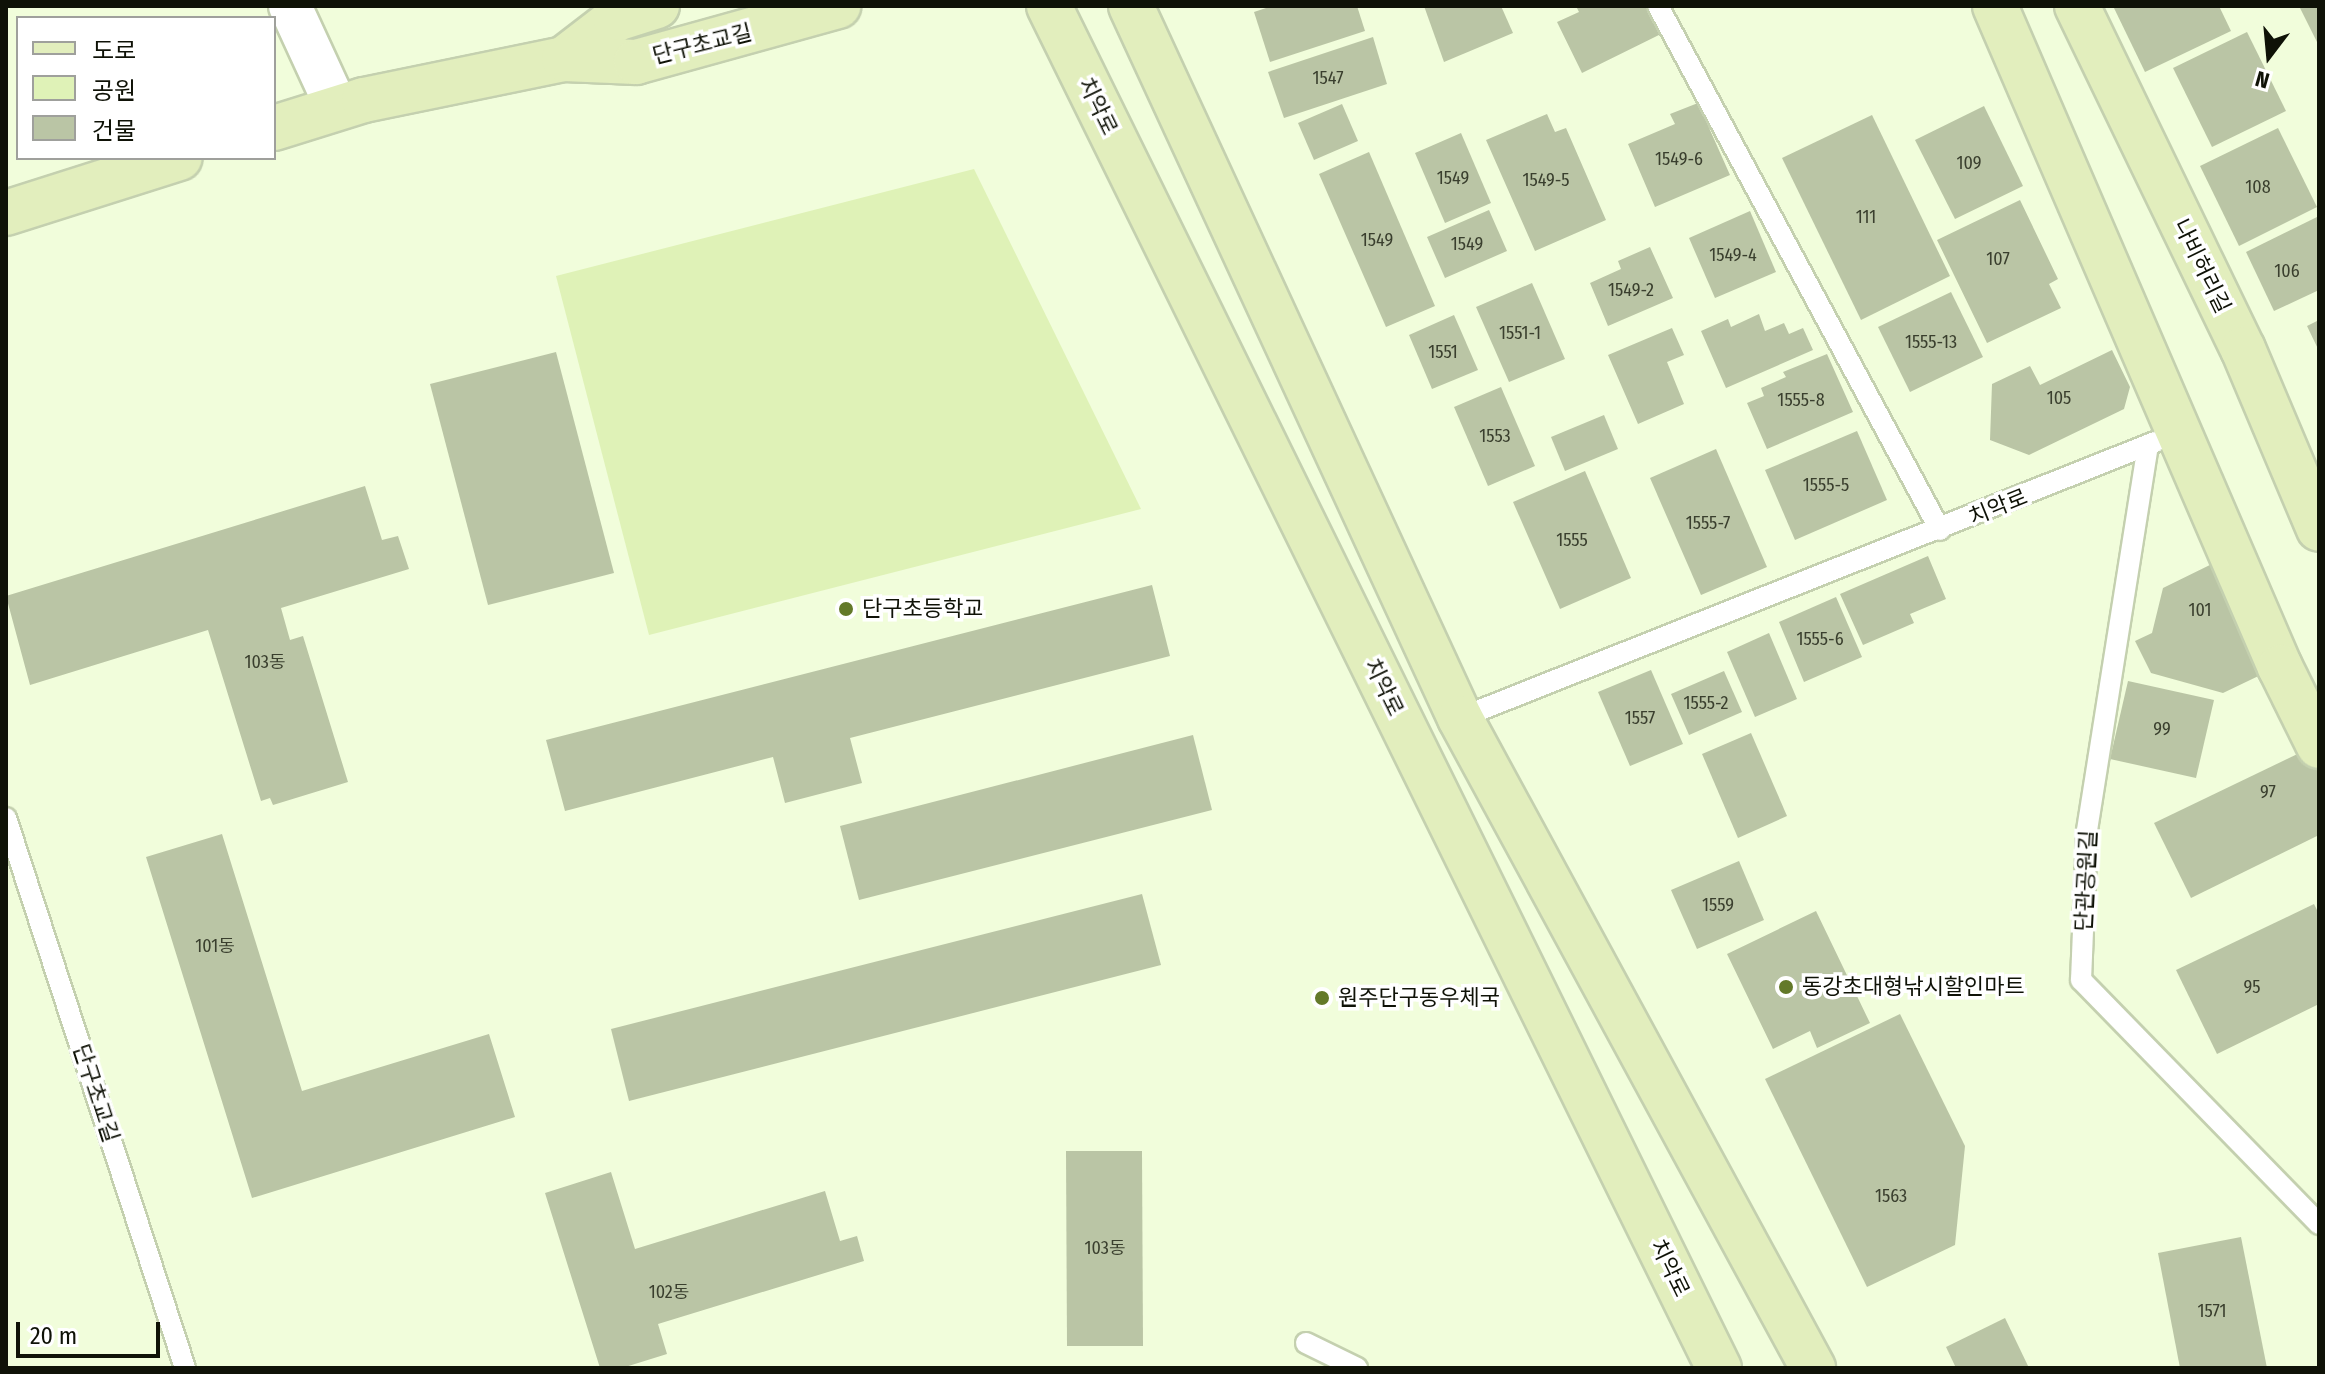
<!DOCTYPE html>
<meta charset="utf-8">
<style>
body{margin:0}
#map{position:relative;width:2325px;height:1374px;overflow:hidden;background:#f1fddb;font-family:"Fira Sans Condensed","Noto Sans KR",sans-serif}
div>[style]{position:absolute}
.green>*{inset:0;background:#dff2b7}
.building>*{inset:0;background:#bac5a5}
.roads{filter:drop-shadow(2px 0 #c4d0af) drop-shadow(-2px 0 #c4d0af) drop-shadow(0 2px #c4d0af) drop-shadow(0 -2px #c4d0af)}
.lane>*{height:20px;margin:-10px;padding:0 10px;transform-origin:10px;border-radius:10px;background:#fff}
.street>*{height:42px;margin:-21px;padding:0 21px;transform-origin:21px;border-radius:21px;background:#fff}
.secondary>*{height:44px;margin:-22px;padding:0 22px;transform-origin:22px;border-radius:22px;background:#e2eebd}
.dots>*{width:22px;height:22px;translate:-50% -50%;box-sizing:border-box;border:4px solid #fff;border-radius:50%}
span{translate:-50% -50%;white-space:nowrap;text-align:center;line-height:1.15;-webkit-text-stroke:7px #fff;paint-order:stroke}
.number-label{font-size:18px;color:#3a3f2e}
.number-label span{-webkit-text-stroke-width:0}
.street-label{font-size:22px;color:#0f1207}
.poi-label{font-size:22px;color:#0f1207}
.left{translate:0 -50%;text-align:left}
.frame{position:absolute;inset:0;border:8px solid #0f1207;pointer-events:none}
.legend{position:absolute;left:16px;top:16px;width:260px;height:144px;box-sizing:border-box;background:#fff;border:2px solid #9fa09c;margin:0;padding:10px 14px;list-style:none;font-size:24px;color:#0f1207}
.legend li{display:flex;align-items:center;gap:16px;height:40px}
.legend b{width:40px;border:2px solid #9fa09c}
.north{position:absolute;left:2229px;top:16px;width:80px;height:80px;-webkit-text-stroke:6px #fff;paint-order:stroke;rotate:196deg;font-size:22px;font-weight:700;line-height:32px;text-align:center;color:#0f1207}
.north::after{content:'';display:block;margin:auto;width:28px;height:36px;background:#0f1207;clip-path:polygon(50% 0,100% 100%,50% 72%,0 100%)}
.scale{position:absolute;left:16px;top:1322px;width:144px;height:36px;box-sizing:border-box;border:4px solid #0f1207;border-top:0;padding-left:10px;font-size:24px;line-height:28px;white-space:nowrap;color:#0f1207;-webkit-text-stroke:6px #fff;paint-order:stroke}
</style>
<div id="map">
<div class="green">
<i style="clip-path:polygon(974px 169px,1141px 509px,649px 635px,556px 276px)"></i>
</div>
<div class="building">
<i style="clip-path:polygon(1272px 6px,1357px 6px,1365px 31px,1270px 62px,1254px 12px)"></i>
<i style="clip-path:polygon(1424px 6px,1501px 6px,1513px 33px,1444px 62px)"></i>
<i style="clip-path:polygon(1576px 6px,1652px 6px,1665px 32px,1582px 73px,1557px 22px,1579px 12px)"></i>
<i style="clip-path:polygon(2113px 6px,2219px 6px,2231px 31px,2145px 72px)"></i>
<i style="clip-path:polygon(2299px 6px,2319px 6px,2319px 46px)"></i>
<i style="clip-path:polygon(2247px 32px,2286px 111px,2212px 147px,2173px 68px)"></i>
<i style="clip-path:polygon(1373px 37px,1387px 84px,1284px 118px,1268px 72px)"></i>
<i style="clip-path:polygon(1698px 103px,1730px 175px,1655px 207px,1628px 144px,1675px 124px,1670px 114px)"></i>
<i style="clip-path:polygon(1342px 104px,1358px 141px,1314px 160px,1298px 123px)"></i>
<i style="clip-path:polygon(1984px 106px,2023px 186px,1955px 219px,1915px 140px)"></i>
<i style="clip-path:polygon(1547px 114px,1555px 132px,1566px 128px,1606px 220px,1535px 251px,1486px 140px)"></i>
<i style="clip-path:polygon(1872px 115px,1950px 276px,1861px 320px,1782px 158px)"></i>
<i style="clip-path:polygon(2278px 128px,2317px 207px,2239px 246px,2200px 166px)"></i>
<i style="clip-path:polygon(1461px 133px,1491px 203px,1445px 223px,1415px 153px)"></i>
<i style="clip-path:polygon(1369px 152px,1435px 306px,1386px 327px,1319px 174px)"></i>
<i style="clip-path:polygon(2020px 200px,2058px 279px,2049px 284px,2061px 308px,1987px 343px,1937px 240px)"></i>
<i style="clip-path:polygon(1489px 210px,1507px 251px,1445px 278px,1427px 237px)"></i>
<i style="clip-path:polygon(1750px 211px,1776px 272px,1715px 298px,1689px 238px)"></i>
<i style="clip-path:polygon(2319px 216px,2319px 290px,2274px 311px,2246px 252px)"></i>
<i style="clip-path:polygon(1650px 247px,1673px 298px,1608px 326px,1590px 283px,1621px 269px,1618px 261px)"></i>
<i style="clip-path:polygon(1532px 283px,1565px 359px,1509px 382px,1476px 307px)"></i>
<i style="clip-path:polygon(1951px 292px,1983px 357px,1910px 392px,1878px 327px)"></i>
<i style="clip-path:polygon(1759px 314px,1765px 331px,1784px 323px,1789px 334px,1803px 328px,1813px 350px,1726px 388px,1701px 331px,1728px 319px,1731px 327px)"></i>
<i style="clip-path:polygon(1454px 315px,1478px 370px,1432px 389px,1409px 335px)"></i>
<i style="clip-path:polygon(2319px 320px,2319px 351px,2307px 326px)"></i>
<i style="clip-path:polygon(1672px 328px,1684px 355px,1667px 362px,1684px 404px,1638px 424px,1608px 355px)"></i>
<i style="clip-path:polygon(2112px 350px,2130px 387px,2124px 409px,2029px 455px,1990px 440px,1992px 384px,2030px 366px,2040px 385px)"></i>
<i style="clip-path:polygon(556px 352px,614px 573px,488px 605px,430px 384px)"></i>
<i style="clip-path:polygon(1827px 354px,1853px 412px,1767px 449px,1747px 403px,1764px 396px,1761px 388px,1786px 377px,1783px 372px)"></i>
<i style="clip-path:polygon(1501px 387px,1535px 466px,1488px 486px,1454px 407px)"></i>
<i style="clip-path:polygon(1604px 415px,1618px 449px,1565px 471px,1551px 437px)"></i>
<i style="clip-path:polygon(1857px 431px,1887px 500px,1795px 540px,1765px 470px)"></i>
<i style="clip-path:polygon(1716px 449px,1767px 567px,1701px 595px,1650px 478px)"></i>
<i style="clip-path:polygon(1585px 471px,1631px 578px,1560px 609px,1513px 502px)"></i>
<i style="clip-path:polygon(365px 486px,382px 540px,398px 536px,409px 569px,281px 608px,290px 640px,303px 636px,348px 782px,273px 805px,270px 798px,261px 801px,208px 630px,30px 685px,6px 596px)"></i>
<i style="clip-path:polygon(1928px 556px,1946px 599px,1910px 614px,1914px 623px,1863px 645px,1840px 594px)"></i>
<i style="clip-path:polygon(2218px 561px,2271px 670px,2223px 693px,2151px 673px,2135px 641px,2152px 633px,2163px 588px)"></i>
<i style="clip-path:polygon(1152px 585px,1170px 656px,850px 738px,862px 783px,785px 803px,773px 757px,565px 811px,546px 740px)"></i>
<i style="clip-path:polygon(1836px 597px,1862px 657px,1804px 682px,1779px 622px)"></i>
<i style="clip-path:polygon(1769px 633px,1797px 699px,1755px 717px,1727px 652px)"></i>
<i style="clip-path:polygon(1651px 670px,1683px 744px,1630px 766px,1598px 692px)"></i>
<i style="clip-path:polygon(1724px 671px,1742px 712px,1689px 735px,1671px 694px)"></i>
<i style="clip-path:polygon(2128px 681px,2214px 700px,2196px 778px,2110px 759px)"></i>
<i style="clip-path:polygon(1751px 733px,1787px 816px,1738px 838px,1702px 754px)"></i>
<i style="clip-path:polygon(1193px 735px,1212px 810px,859px 900px,840px 826px)"></i>
<i style="clip-path:polygon(2312px 747px,2319px 762px,2319px 835px,2191px 898px,2154px 823px)"></i>
<i style="clip-path:polygon(222px 834px,302px 1091px,489px 1034px,515px 1117px,252px 1198px,146px 857px)"></i>
<i style="clip-path:polygon(1739px 861px,1764px 920px,1697px 949px,1671px 890px)"></i>
<i style="clip-path:polygon(1142px 894px,1161px 965px,629px 1101px,611px 1029px)"></i>
<i style="clip-path:polygon(2314px 904px,2319px 914px,2319px 1004px,2217px 1054px,2176px 970px)"></i>
<i style="clip-path:polygon(1816px 911px,1870px 1023px,1817px 1048px,1810px 1031px,1773px 1049px,1727px 954px)"></i>
<i style="clip-path:polygon(1900px 1014px,1965px 1146px,1955px 1245px,1867px 1287px,1765px 1079px)"></i>
<i style="clip-path:polygon(1066px 1151px,1142px 1151px,1143px 1346px,1067px 1346px)"></i>
<i style="clip-path:polygon(611px 1172px,635px 1249px,825px 1191px,840px 1241px,857px 1236px,864px 1261px,658px 1324px,667px 1354px,622px 1368px,600px 1368px,545px 1193px)"></i>
<i style="clip-path:polygon(2241px 1237px,2267px 1368px,2180px 1368px,2158px 1253px)"></i>
<i style="clip-path:polygon(2005px 1318px,2029px 1368px,1956px 1368px,1946px 1347px)"></i>
</div>
<div class="roads">
<div class="lane">
<i style="left:1658px;top:6px;width:595px;rotate:61.71deg"></i>
<i style="left:2148px;top:445px;width:391px;rotate:99deg"></i>
<i style="left:2087px;top:831px;width:149px;rotate:92.3deg"></i>
<i style="left:2081px;top:980px;width:341px;rotate:45.7deg"></i>
<i style="left:1460px;top:718px;width:748px;rotate:-21.66deg"></i>
<i style="left:6px;top:818px;width:578px;rotate:71.97deg"></i>
<i style="left:1306px;top:1343px;width:57px;rotate:26.1deg"></i>
</div>
<div class="street">
<i style="left:290px;top:6px;width:112px;rotate:65.3deg"></i>
</div>
<div class="secondary">
<i style="left:1049px;top:6px;width:1518px;rotate:63.81deg"></i>
<i style="left:1131px;top:6px;width:784px;rotate:65.2deg"></i>
<i style="left:1460px;top:718px;width:740px;rotate:61.49deg"></i>
<i style="left:1995px;top:6px;width:720px;rotate:66.68deg"></i>
<i style="left:2280px;top:667px;width:88px;rotate:63.7deg"></i>
<i style="left:2077px;top:6px;width:381px;rotate:64.2deg"></i>
<i style="left:2243px;top:349px;width:195px;rotate:67.1deg"></i>
<i style="left:564px;top:59px;width:66px;rotate:-37.6deg"></i>
<i style="left:616px;top:19px;width:43px;rotate:-17.6deg"></i>
<i style="left:274px;top:128px;width:94px;rotate:-17.3deg"></i>
<i style="left:364px;top:100px;width:204px;rotate:-11.6deg"></i>
<i style="left:564px;top:59px;width:72px;rotate:2.4deg"></i>
<i style="left:636px;top:62px;width:210px;rotate:-15.5deg"></i>
<i style="left:6px;top:213px;width:182px;rotate:-17.6deg"></i>
</div>
</div>
<div class="dots">
<i style="left:846px;top:609px;background:#637929"></i>
<i style="left:1786px;top:987px;background:#637929"></i>
<i style="left:1322px;top:998px;background:#637929"></i>
</div>
<div class="number-label">
<span style="left:1328px;top:78px">1547</span>
<span style="left:1679px;top:159px">1549-6</span>
<span style="left:1969px;top:163px">109</span>
<span style="left:1453px;top:178px">1549</span>
<span style="left:1546px;top:180px">1549-5</span>
<span style="left:2258px;top:187px">108</span>
<span style="left:1866px;top:217px">111</span>
<span style="left:1377px;top:240px">1549</span>
<span style="left:1467px;top:244px">1549</span>
<span style="left:1733px;top:255px">1549-4</span>
<span style="left:1998px;top:259px">107</span>
<span style="left:2287px;top:271px">106</span>
<span style="left:1631px;top:290px">1549-2</span>
<span style="left:1520px;top:333px">1551-1</span>
<span style="left:1931px;top:342px">1555-13</span>
<span style="left:1443px;top:352px">1551</span>
<span style="left:2059px;top:398px">105</span>
<span style="left:1801px;top:400px">1555-8</span>
<span style="left:1495px;top:436px">1553</span>
<span style="left:1826px;top:485px">1555-5</span>
<span style="left:1708px;top:523px">1555-7</span>
<span style="left:1572px;top:540px">1555</span>
<span style="left:2200px;top:610px">101</span>
<span style="left:1820px;top:639px">1555-6</span>
<span style="left:265px;top:662px">103동</span>
<span style="left:1706px;top:703px">1555-2</span>
<span style="left:1640px;top:718px">1557</span>
<span style="left:2162px;top:729px">99</span>
<span style="left:2268px;top:792px">97</span>
<span style="left:1718px;top:905px">1559</span>
<span style="left:215px;top:946px">101동</span>
<span style="left:2252px;top:987px">95</span>
<span style="left:1891px;top:1196px">1563</span>
<span style="left:1105px;top:1248px">103동</span>
<span style="left:669px;top:1292px">102동</span>
<span style="left:2212px;top:1311px">1571</span>
</div>
<div class="street-label">
<span style="left:702px;top:44px;rotate:-14deg">단구초교길</span>
<span style="left:1098px;top:106px;rotate:64deg">치악로</span>
<span style="left:2202px;top:266px;rotate:64deg">나비허리길</span>
<span style="left:1998px;top:507px;rotate:-22deg">치악로</span>
<span style="left:1384px;top:687px;rotate:64deg">치악로</span>
<span style="left:2086px;top:881px;rotate:-87deg">단관공원길</span>
<span style="left:96px;top:1093px;rotate:72deg">단구초교길</span>
<span style="left:1670px;top:1268px;rotate:64deg">치악로</span>
</div>
<div class="poi-label">
<span class="left" style="left:862px;top:609px">단구초등학교</span>
<span class="left" style="left:1802px;top:987px">동강초대형낚시할인마트</span>
<span class="left" style="left:1338px;top:998px">원주단구동우체국</span>
</div>
<div class="frame"></div>
<ul class="legend">
<li><b style="height:10px;background:#e2eebd"></b>도로</li>
<li><b style="height:22px;background:#dff2b7"></b>공원</li>
<li><b style="height:22px;background:#bac5a5"></b>건물</li>
</ul>
<div class="north">N</div>
<div class="scale">20 m</div>
</div>
